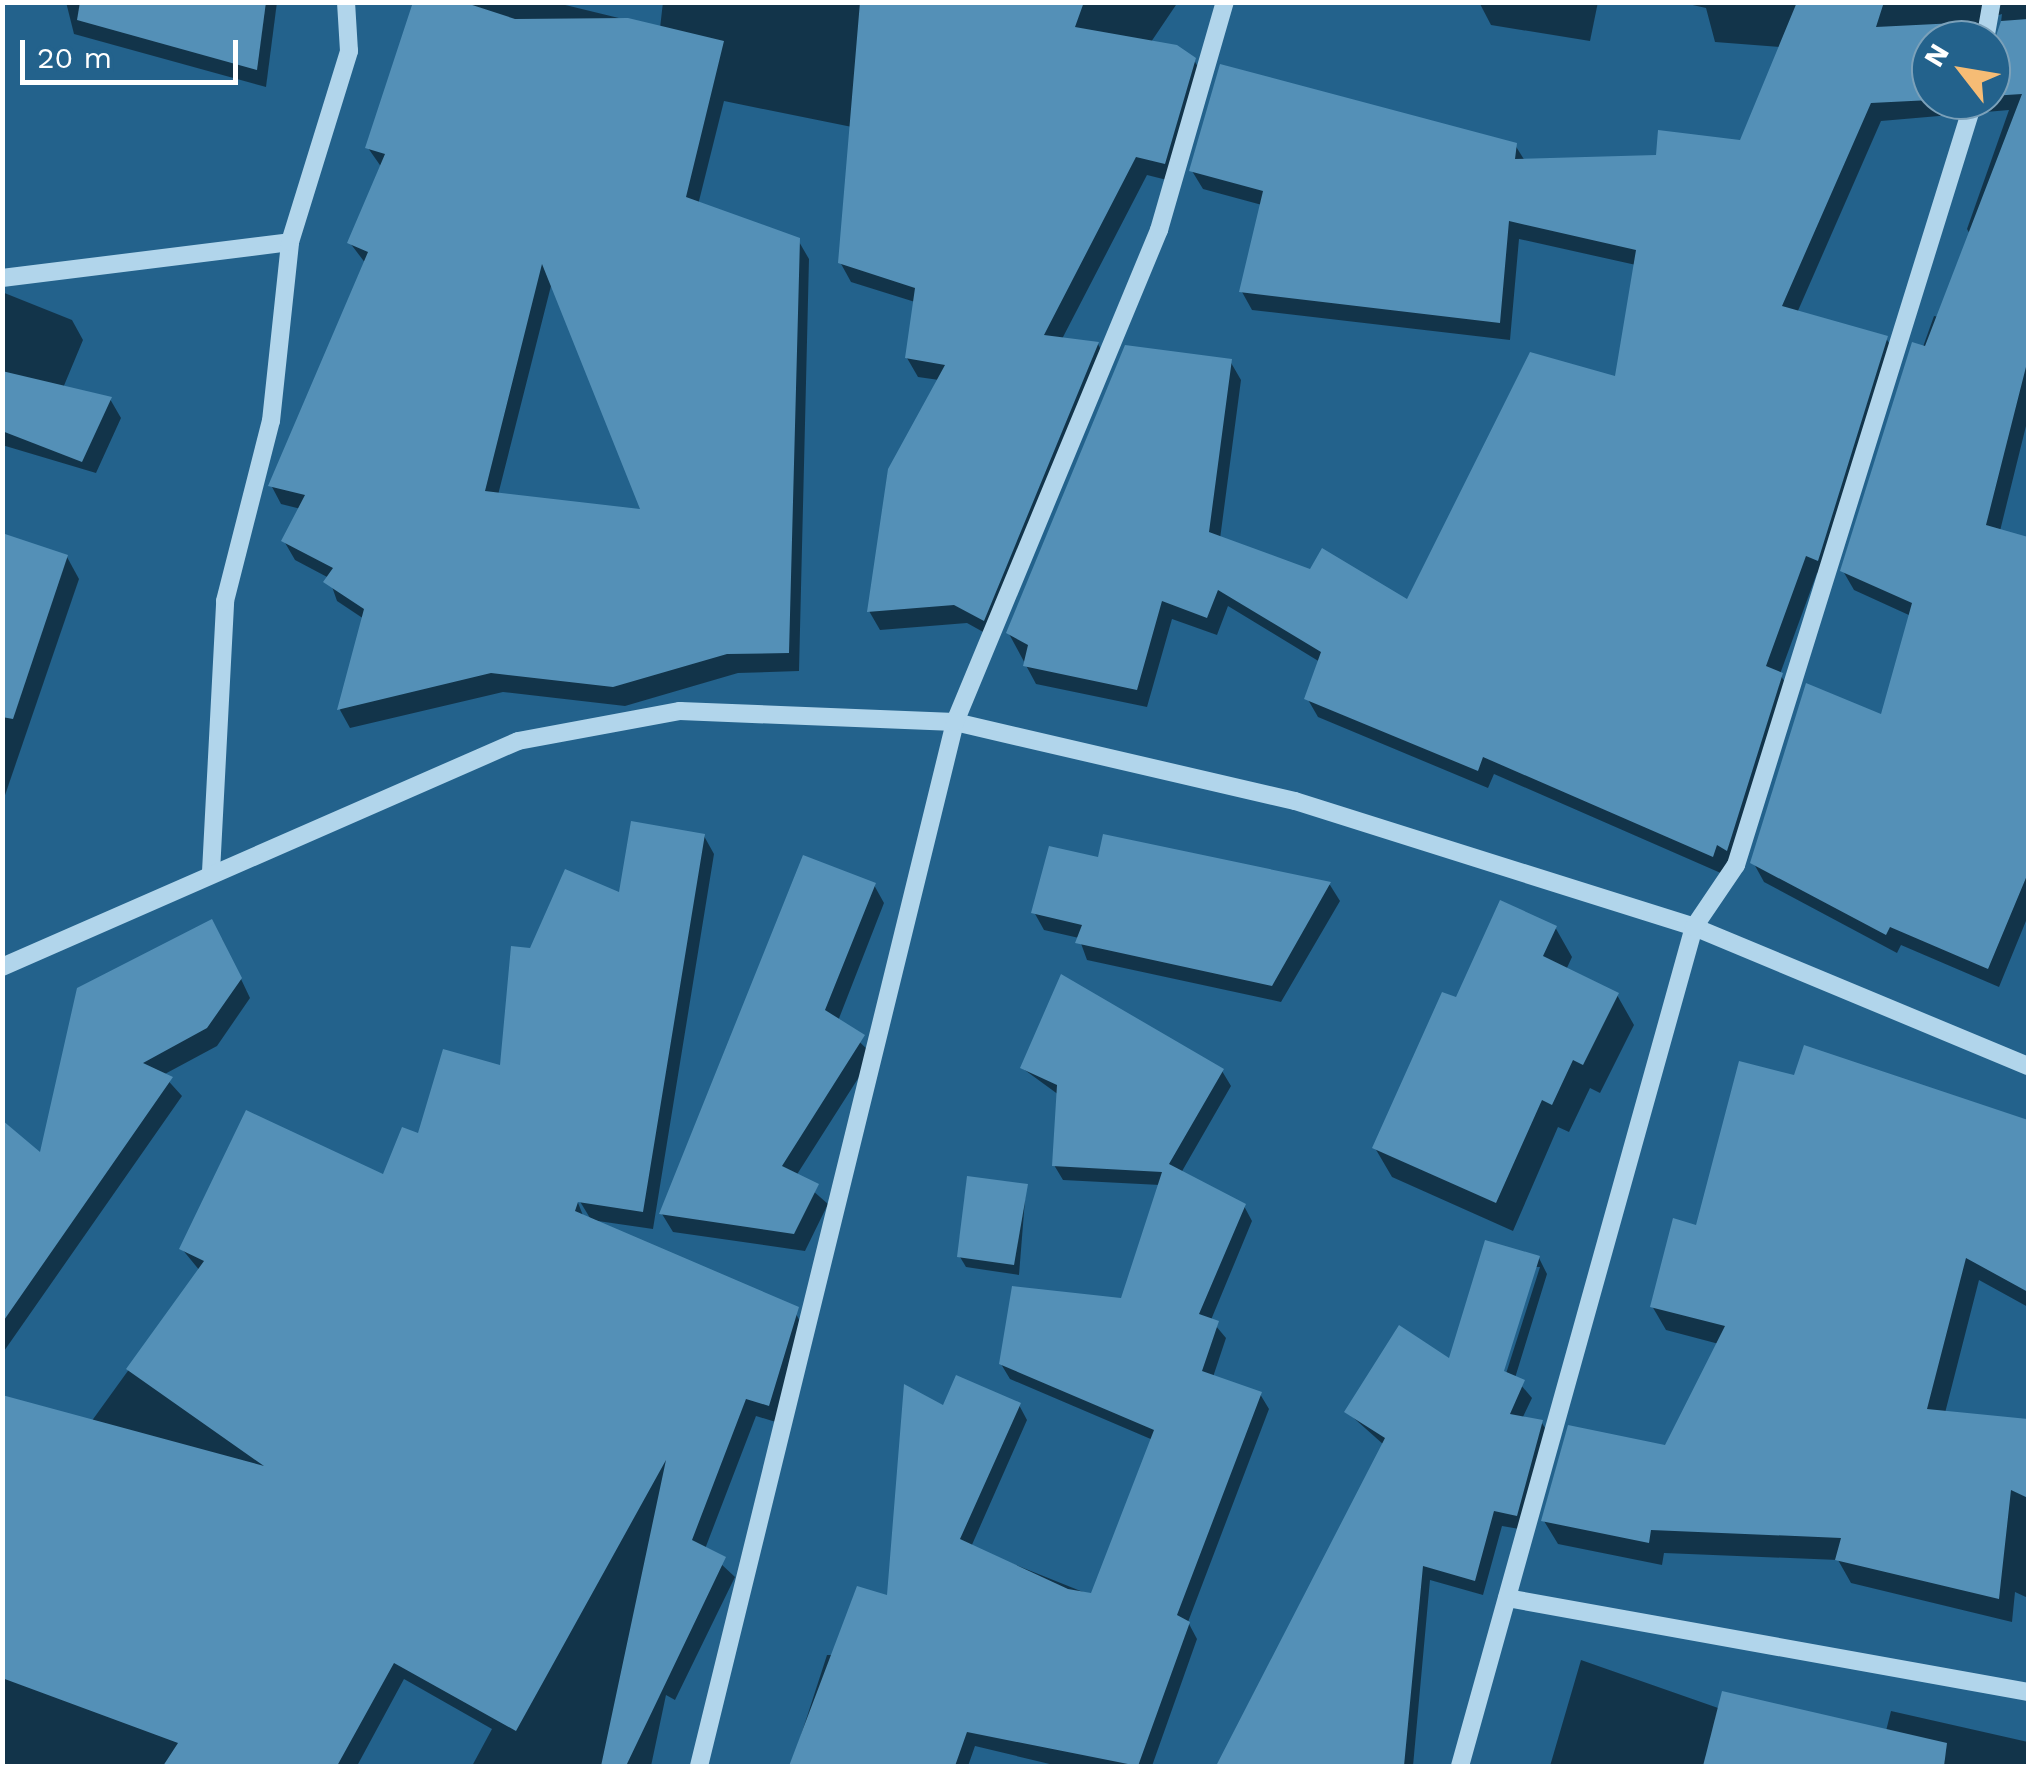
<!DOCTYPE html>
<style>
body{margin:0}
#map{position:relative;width:2031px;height:1769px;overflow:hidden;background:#23628c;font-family:"Work Sans",sans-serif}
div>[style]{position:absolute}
.shadow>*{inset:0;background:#0007}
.building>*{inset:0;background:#5490b7}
.minor>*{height:18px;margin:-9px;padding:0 9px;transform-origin:9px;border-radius:9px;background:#b1d5eb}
span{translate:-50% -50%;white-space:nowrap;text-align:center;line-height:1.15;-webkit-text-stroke:10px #23628c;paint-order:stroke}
.frame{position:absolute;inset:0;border:5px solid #fff;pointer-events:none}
.north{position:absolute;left:1911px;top:20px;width:100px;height:100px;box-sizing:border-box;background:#23628c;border:2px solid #7ba1ba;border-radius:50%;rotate:301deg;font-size:28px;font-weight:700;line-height:40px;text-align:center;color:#fff}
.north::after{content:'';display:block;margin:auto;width:35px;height:45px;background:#f6bc75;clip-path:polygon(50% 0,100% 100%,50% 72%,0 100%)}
.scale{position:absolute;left:20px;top:40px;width:218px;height:45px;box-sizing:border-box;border:5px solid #fff;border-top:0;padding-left:12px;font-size:30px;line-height:35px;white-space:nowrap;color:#fff;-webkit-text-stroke:8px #23628c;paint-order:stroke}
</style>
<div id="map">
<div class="shadow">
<i style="clip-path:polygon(66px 2px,277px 2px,266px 87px,74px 34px)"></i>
<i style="clip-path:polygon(evenodd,415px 2px,553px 2px,660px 28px,663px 2px,1178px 2px,1149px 45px,1194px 60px,1205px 79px,1175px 182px,1147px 175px,1062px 339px,1098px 344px,1108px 363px,994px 638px,967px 623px,880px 630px,869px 611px,939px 380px,918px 377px,907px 358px,915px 302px,851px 282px,840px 262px,852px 127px,724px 101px,698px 205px,798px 240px,809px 259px,799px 671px,738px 673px,625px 706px,503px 692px,350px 728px,340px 710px,364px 619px,337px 601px,329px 578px,295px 560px,284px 541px,301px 509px,281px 504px,271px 485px,366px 264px,350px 243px,382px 168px,368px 148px,415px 2px,552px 282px,644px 512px,498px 495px,552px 282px)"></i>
<i style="clip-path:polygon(1479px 2px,1598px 2px,1590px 41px,1491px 25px)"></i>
<i style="clip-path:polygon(evenodd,1679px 2px,2028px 2px,2028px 255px,1978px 248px,1967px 229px,2009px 110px,1881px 121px,1797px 313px,1886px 338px,1897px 356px,1828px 578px,1817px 573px,1780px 674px,1792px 694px,1738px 867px,1727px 862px,1723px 874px,1494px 774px,1488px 788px,1318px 717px,1307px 698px,1320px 662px,1228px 606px,1217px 635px,1172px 619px,1147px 707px,1036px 684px,1008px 632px,1230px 361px,1241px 380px,1220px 539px,1408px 603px,1617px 379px,1636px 265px,1519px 239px,1510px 340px,1252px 310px,1242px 292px,1262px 205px,1203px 189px,1192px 171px,1515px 145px,1525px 161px,1658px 157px,1741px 142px,1781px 47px,1715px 42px,1706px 8px,1679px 2px,2002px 14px,1991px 100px,1931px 100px,1931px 40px,1985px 40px,1989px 18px,2002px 14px)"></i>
<i style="clip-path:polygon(2px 292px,72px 320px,83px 340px,63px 388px,110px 399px,121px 418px,96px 473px,2px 445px)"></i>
<i style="clip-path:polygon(1934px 316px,2028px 335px,2028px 418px,2000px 531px,1976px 740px,2028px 764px,2028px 916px,1999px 987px,1901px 945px,1897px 953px,1764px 882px,1753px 862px,1882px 717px,1911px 616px,1854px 590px,1843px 571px)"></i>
<i style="clip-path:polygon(2px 549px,67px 557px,79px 579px,2px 804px)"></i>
<i style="clip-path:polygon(evenodd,704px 836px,714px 854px,653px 1229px,591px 1220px,796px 1314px,806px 1332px,779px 1423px,756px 1416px,705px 1549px,735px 1577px,675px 1700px,666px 1695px,651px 1766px,472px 1766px,492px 1729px,404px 1679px,357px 1766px,2px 1766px,2px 1397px,91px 1422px,200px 1271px,182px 1249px,385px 1177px,502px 1068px,532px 950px,704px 836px,573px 1190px,590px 1218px,584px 1218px,573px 1190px)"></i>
<i style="clip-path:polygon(1105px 837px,1330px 885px,1340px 901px,1281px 1002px,1087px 960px,1079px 938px,1044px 930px,1034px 912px,1099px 860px)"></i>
<i style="clip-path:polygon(874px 885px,884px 903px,838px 1021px,873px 1055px,796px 1176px,828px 1204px,805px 1251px,673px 1232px,662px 1214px)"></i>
<i style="clip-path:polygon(1555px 927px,1572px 957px,1566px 970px,1617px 995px,1634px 1025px,1600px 1093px,1590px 1088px,1569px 1132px,1558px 1127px,1513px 1231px,1392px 1177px,1375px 1148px,1457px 1000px)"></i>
<i style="clip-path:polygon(222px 939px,250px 998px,217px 1046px,163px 1075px,182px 1096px,2px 1354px,2px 1149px,42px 1156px)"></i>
<i style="clip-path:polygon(1022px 1068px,1222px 1071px,1231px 1086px,1181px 1173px,1244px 1206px,1252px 1221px,1211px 1320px,1226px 1338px,1213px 1377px,1260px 1394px,1269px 1409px,1188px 1622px,1197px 1639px,1152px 1766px,1058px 1766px,975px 1746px,968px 1766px,791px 1766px,827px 1655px,840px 1655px,889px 1598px,944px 1408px,1019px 1405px,1027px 1420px,971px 1547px,1093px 1596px,1153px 1440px,1010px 1379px,1001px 1364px,1123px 1301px,1160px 1185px,1063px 1180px,1054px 1165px,1059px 1095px)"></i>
<i style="clip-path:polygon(1796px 1078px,2021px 1120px,2028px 1133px,2028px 1307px,1979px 1280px,1945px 1413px,2028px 1422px,2028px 1598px,2015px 1592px,2012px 1622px,1851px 1583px,1838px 1560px,1664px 1553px,1662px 1565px,1558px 1544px,1544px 1521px,1666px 1448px,1719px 1344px,1666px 1330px,1652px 1306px)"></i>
<i style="clip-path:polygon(1026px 1187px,1019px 1275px,966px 1267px,960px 1257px)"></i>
<i style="clip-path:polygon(evenodd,1539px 1258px,1547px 1274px,1515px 1378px,1532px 1398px,1522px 1419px,1542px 1423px,1551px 1438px,1525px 1530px,1502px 1526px,1483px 1595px,1430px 1580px,1413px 1766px,1219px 1766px,1384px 1445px,1347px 1412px,1450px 1362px,1539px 1258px,1534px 1267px,1540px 1267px,1503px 1383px,1498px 1382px,1534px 1267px)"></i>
<i style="clip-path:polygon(1581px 1660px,1721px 1709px,1886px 1731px,1891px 1711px,2028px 1742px,2028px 1766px,1550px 1766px)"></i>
</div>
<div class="building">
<i style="clip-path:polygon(80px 2px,266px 2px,257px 70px,77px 20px)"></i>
<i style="clip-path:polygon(evenodd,413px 2px,463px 2px,515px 19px,628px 18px,724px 41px,686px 197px,800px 238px,789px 653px,727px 654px,613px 687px,491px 673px,337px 710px,364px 609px,323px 582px,333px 568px,281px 541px,305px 495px,268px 486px,368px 252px,347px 243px,385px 154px,365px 148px,413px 2px,542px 264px,640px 509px,485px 491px,542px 264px)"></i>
<i style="clip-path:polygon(860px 2px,1084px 2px,1075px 27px,1177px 45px,1196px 58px,1165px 164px,1136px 157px,1044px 335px,1099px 342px,984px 621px,954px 605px,867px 612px,888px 469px,945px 365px,905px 358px,915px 288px,838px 263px)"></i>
<i style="clip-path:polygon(1797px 2px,1884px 2px,1876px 27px,1976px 22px,1973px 40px,1931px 40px,1931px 100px,1871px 103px,1782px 306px,1888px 336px,1818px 561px,1806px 556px,1766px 666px,1783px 673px,1727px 851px,1717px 845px,1713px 857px,1483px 757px,1478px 771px,1304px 699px,1321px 652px,1218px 590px,1207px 618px,1162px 601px,1137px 690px,1023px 666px,1028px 645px,1006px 633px,1125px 345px,1232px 359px,1209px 532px,1310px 569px,1322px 548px,1407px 599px,1530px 352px,1615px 376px,1636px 250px,1509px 221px,1500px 323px,1239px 292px,1263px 191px,1189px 171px,1220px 64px,1517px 143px,1515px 159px,1656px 155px,1658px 130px,1740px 140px)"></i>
<i style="clip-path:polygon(2028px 19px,2028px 359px,1986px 525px,2028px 537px,2028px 873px,1988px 969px,1890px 927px,1886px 935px,1750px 863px,1806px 683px,1881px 714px,1912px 603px,1840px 571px,1912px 342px,1925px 346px,2022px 94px,1991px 96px,1991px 51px,2001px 21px)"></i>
<i style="clip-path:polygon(2px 371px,112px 397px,82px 462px,2px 431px)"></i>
<i style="clip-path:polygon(2px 533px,68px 555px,13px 719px,2px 717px)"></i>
<i style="clip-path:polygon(631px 821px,705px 834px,643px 1212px,578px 1202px,575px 1211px,799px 1307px,769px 1406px,746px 1399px,692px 1540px,726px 1557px,626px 1766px,601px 1766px,666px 1460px,516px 1731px,394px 1663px,337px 1766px,163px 1766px,178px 1743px,2px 1678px,2px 1395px,264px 1466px,126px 1369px,204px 1261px,179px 1249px,246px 1110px,383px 1174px,402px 1127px,418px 1133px,443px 1049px,500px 1065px,511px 946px,530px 948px,565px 869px,619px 892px)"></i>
<i style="clip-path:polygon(1103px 834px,1331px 882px,1272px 986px,1075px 943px,1082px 925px,1031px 913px,1049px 846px,1098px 857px)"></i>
<i style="clip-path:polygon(803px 855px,876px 883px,825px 1010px,865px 1035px,782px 1166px,819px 1184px,794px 1234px,659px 1214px)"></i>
<i style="clip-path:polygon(1500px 900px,1557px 926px,1543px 956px,1619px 993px,1583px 1065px,1573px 1060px,1552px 1105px,1542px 1100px,1496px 1203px,1372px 1148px,1442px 992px,1456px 997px)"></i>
<i style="clip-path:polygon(212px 919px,242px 978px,207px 1028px,143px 1063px,173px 1077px,2px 1323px,2px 1120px,40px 1152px,77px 988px)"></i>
<i style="clip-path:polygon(1061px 974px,1224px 1069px,1169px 1164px,1246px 1204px,1199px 1314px,1219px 1321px,1202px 1371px,1262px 1392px,1177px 1615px,1190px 1622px,1138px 1766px,967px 1732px,955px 1766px,789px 1766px,857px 1586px,887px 1595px,904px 1384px,943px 1405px,956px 1375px,1021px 1403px,960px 1539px,1068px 1589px,1091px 1593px,1154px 1430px,999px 1364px,1012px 1286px,1121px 1298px,1162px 1172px,1052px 1166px,1057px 1085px,1020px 1068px)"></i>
<i style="clip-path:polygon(1804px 1045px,2028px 1120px,2028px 1292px,1966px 1258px,1927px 1409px,2028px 1419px,2028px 1498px,2011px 1490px,1999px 1599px,1835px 1560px,1841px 1538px,1651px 1530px,1649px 1543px,1541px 1521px,1568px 1425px,1665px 1445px,1725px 1326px,1650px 1307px,1673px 1218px,1696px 1225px,1739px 1061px,1794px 1075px)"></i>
<i style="clip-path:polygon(967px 1176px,1028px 1184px,1014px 1265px,957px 1257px)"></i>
<i style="clip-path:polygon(1485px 1240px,1540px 1256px,1504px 1371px,1525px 1380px,1510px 1414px,1543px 1420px,1517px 1516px,1494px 1511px,1475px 1581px,1423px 1566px,1404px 1766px,1216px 1766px,1385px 1438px,1344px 1412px,1399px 1325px,1449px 1358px)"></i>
<i style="clip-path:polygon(1722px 1691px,1947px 1743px,1944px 1766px,1703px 1766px)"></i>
</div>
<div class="minor">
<i style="left:1985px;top:40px;width:39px;rotate:-80deg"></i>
<i style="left:2px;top:278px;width:290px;rotate:-7.1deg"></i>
<i style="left:211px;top:872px;width:271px;rotate:-87deg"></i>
<i style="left:225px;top:601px;width:186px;rotate:-75.7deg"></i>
<i style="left:271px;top:421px;width:180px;rotate:-83.9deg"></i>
<i style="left:290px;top:242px;width:200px;rotate:-72.8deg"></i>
<i style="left:349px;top:51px;width:49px;rotate:-93.5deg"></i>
<i style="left:2px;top:967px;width:563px;rotate:-23.65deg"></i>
<i style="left:518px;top:741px;width:165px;rotate:-10.5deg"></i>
<i style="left:680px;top:711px;width:275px;rotate:2.3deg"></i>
<i style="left:955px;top:722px;width:349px;rotate:13.1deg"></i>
<i style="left:1295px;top:801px;width:418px;rotate:17.5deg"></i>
<i style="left:1694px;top:927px;width:362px;rotate:22.6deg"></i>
<i style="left:1507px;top:1598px;width:529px;rotate:10.23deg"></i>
<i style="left:699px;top:1766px;width:1075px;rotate:-76.22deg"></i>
<i style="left:955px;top:722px;width:533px;rotate:-67.48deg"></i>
<i style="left:1159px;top:230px;width:237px;rotate:-73.9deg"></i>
<i style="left:1460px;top:1766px;width:871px;rotate:-74.42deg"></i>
<i style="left:1694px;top:927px;width:75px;rotate:-55.9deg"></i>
<i style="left:1736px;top:865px;width:801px;rotate:-72.72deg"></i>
</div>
<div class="frame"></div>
<div class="north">N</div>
<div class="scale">20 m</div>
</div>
